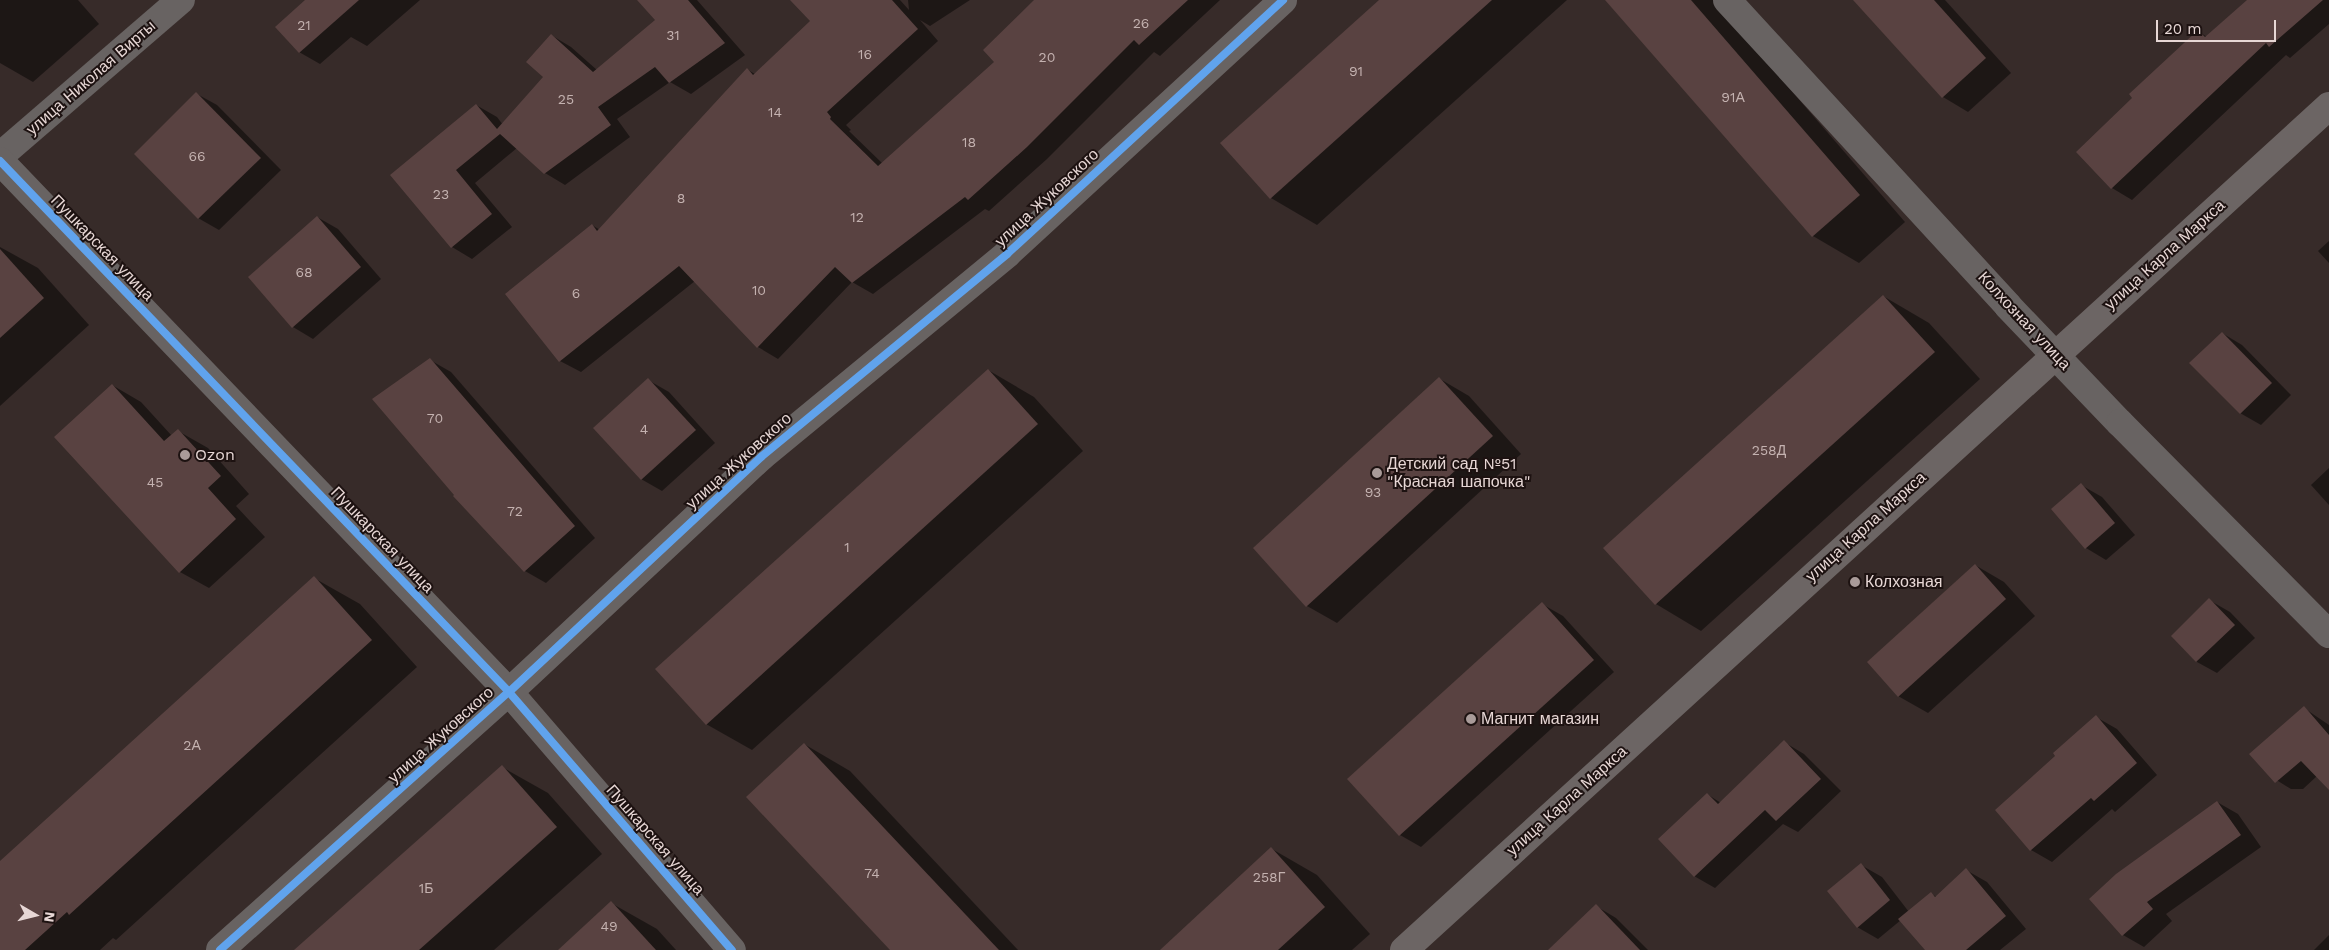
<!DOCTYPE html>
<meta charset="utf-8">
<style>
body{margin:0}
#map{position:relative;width:2329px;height:950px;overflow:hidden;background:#372b29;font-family:"Work Sans",sans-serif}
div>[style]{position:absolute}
.shadow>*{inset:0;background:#0007}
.building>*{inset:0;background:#594241}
.minor>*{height:28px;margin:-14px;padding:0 14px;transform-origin:14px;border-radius:14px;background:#686362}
.secondary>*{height:28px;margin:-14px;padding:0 14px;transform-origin:14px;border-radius:14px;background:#6c6564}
.cycleway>*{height:8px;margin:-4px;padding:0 4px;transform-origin:4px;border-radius:4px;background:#60a3ed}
.dots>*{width:14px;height:14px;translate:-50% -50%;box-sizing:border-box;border:2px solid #1d1211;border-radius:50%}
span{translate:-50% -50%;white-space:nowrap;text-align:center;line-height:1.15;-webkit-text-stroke:4px #1d1211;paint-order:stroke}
.number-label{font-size:14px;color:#c4b2b0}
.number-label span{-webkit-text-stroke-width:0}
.street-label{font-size:16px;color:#e7d7d5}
.poi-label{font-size:16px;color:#e7d7d5}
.left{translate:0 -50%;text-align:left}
.north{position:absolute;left:10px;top:890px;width:50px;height:50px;-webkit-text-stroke:4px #1d1211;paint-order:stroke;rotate:98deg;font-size:14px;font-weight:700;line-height:20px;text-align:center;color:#e7d7d5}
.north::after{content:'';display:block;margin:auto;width:18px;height:22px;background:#e7d7d5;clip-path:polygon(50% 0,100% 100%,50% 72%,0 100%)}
.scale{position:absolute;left:2156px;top:20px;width:120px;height:22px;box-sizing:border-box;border:2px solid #e7d7d5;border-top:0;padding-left:6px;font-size:15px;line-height:18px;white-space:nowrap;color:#e7d7d5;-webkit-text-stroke:4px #1d1211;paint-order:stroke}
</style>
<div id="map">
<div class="shadow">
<i style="clip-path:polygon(0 0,78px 0,99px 24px,33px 82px,0 63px)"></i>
<i style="clip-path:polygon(307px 0,420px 0,367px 46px,351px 37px,320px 64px,299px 52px)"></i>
<i style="clip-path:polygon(638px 0,697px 0,745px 55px,691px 94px,670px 82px,617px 119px,630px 137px,565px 185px,545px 173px,517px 148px,475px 183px,512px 227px,472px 259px,452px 247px,392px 175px,476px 105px,497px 117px,503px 125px,545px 77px,551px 35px,571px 47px,597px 70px,656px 20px)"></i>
<i style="clip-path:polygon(792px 0,900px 0,909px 10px,908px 0,970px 0,930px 26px,920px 20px,938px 41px,846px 125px,851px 130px,849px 131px,883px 164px,1092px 0,1220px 0,1160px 56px,1154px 52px,1047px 159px,989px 211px,985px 209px,873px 294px,852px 282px,778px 359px,758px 347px,695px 281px,581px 372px,560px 361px,592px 225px,600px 230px,748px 70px,755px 74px,812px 21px)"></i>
<i style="clip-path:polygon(1381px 0,1567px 0,1317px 225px,1271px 198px)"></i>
<i style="clip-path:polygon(1607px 0,1713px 0,1905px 222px,1859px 263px,1813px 236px)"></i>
<i style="clip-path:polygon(1855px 0,1945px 0,2011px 73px,1968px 112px,1943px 97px)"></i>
<i style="clip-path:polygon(2248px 0,2329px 0,2329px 24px,2290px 58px,2286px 55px,2132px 200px,2112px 188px,2134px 98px,2198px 31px,2207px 37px)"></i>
<i style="clip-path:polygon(197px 94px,217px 105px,281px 170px,219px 230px,198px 218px)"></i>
<i style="clip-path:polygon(317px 217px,338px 229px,381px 279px,313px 339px,293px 327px)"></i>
<i style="clip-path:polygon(2329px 241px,2329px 263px,2318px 251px)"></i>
<i style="clip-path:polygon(0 247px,38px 268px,89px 325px,0 406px)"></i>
<i style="clip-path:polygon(1883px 296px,1929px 323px,1980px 379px,1701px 631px,1656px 604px)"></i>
<i style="clip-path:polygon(2222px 333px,2242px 345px,2291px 395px,2261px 425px,2240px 413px)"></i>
<i style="clip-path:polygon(430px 360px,451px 372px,595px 538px,546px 583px,525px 571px)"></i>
<i style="clip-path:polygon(988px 370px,1034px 397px,1083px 451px,752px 750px,706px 724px)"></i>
<i style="clip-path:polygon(1440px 379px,1469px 396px,1521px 454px,1337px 623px,1307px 606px,1254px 548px)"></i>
<i style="clip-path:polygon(648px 380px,669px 392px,715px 443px,662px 491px,641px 479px)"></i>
<i style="clip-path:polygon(112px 385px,141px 402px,172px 436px,178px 431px,208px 448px,249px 494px,236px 506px,265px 537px,209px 588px,180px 572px)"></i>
<i style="clip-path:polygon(2329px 468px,2329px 505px,2311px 485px)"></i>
<i style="clip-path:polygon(2081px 485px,2102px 497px,2135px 535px,2106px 560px,2086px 548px)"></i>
<i style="clip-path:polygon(1975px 565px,2004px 582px,2035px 616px,1928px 713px,1898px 696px)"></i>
<i style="clip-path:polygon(314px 578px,360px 604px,417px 667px,116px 940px,113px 938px,100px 950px,0 950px,0 867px)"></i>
<i style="clip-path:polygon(2209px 600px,2230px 612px,2255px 638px,2217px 673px,2197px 662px,2172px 636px)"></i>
<i style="clip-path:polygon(1542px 604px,1563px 616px,1614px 672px,1421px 847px,1400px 835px)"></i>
<i style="clip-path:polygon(2304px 708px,2329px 725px,2329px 788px,2317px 776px,2303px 789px,2291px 789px,2270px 776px)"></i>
<i style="clip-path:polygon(2096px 717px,2117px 729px,2157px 775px,2115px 812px,2112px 809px,2052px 862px,2031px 850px,2057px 756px)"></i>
<i style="clip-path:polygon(1784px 742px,1804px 754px,1841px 791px,1798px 832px,1783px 824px,1715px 888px,1694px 876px,1707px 794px,1721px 803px)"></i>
<i style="clip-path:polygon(804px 744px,850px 771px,1018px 950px,892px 950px)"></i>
<i style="clip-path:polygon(502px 767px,548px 793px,602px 854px,494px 950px,296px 950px)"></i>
<i style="clip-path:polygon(2217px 802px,2238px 814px,2261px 847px,2166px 914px,2172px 921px,2144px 947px,2123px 935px)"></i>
<i style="clip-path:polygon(1272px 849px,1317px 875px,1370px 934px,1352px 950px,1161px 950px)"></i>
<i style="clip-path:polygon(1861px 865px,1882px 877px,1909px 912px,1931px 894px,1937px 897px,1966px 870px,1987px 882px,2026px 929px,2000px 950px,1926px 950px,1901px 920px,1878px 939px,1857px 927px)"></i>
<i style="clip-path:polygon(611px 903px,657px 929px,676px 950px,560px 950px)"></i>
<i style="clip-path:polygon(1596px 906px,1616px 918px,1648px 950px,1555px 950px)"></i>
<i style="clip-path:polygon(2329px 935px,2329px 950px,2314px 950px)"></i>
</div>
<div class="building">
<i style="clip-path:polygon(305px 0,359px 0,299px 53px,275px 27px)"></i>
<i style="clip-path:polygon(637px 0,688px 0,725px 43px,669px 83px,655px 67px,598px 107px,611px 125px,544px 174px,500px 134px,456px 170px,492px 214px,451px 248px,390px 175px,476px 104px,497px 129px,543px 77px,526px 62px,551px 34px,593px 72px,655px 20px)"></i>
<i style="clip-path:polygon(790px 0,892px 0,918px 29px,827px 112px,831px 117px,830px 119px,878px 166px,994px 62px,983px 50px,1034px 0,1188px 0,1139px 45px,1134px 40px,1027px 147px,968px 200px,965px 197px,852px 283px,835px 267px,757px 348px,679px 266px,559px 362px,505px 294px,592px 224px,597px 231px,747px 68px,753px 75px,810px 21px)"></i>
<i style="clip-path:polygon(1379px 0,1492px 0,1270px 199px,1220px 143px)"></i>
<i style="clip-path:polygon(1605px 0,1691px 0,1860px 195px,1812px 237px)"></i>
<i style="clip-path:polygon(1853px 0,1934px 0,1986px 58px,1942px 98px)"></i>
<i style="clip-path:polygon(2247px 0,2323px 0,2269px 47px,2266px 43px,2111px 189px,2076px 152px,2132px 98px,2129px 94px,2198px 30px,2205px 37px)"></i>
<i style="clip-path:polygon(196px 92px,261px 158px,198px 219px,134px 154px)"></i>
<i style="clip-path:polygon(317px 216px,361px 267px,292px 328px,248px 277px)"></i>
<i style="clip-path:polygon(0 249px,44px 298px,0 338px)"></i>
<i style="clip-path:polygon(1883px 295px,1935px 352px,1655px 605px,1603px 548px)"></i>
<i style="clip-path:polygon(2222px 332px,2272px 383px,2240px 414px,2189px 363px)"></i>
<i style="clip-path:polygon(430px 358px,575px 526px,524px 572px,453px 496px,454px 495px,372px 399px)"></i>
<i style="clip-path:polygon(988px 369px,1038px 424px,706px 725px,655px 669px)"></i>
<i style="clip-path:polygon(1439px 377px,1493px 436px,1306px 607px,1253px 548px)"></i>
<i style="clip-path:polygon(648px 378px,696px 430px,641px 480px,593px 428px)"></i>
<i style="clip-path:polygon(112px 384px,164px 441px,178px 429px,221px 476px,208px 488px,236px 519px,179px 573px,54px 437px)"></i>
<i style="clip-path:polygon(2081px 483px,2115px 523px,2085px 549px,2051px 509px)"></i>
<i style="clip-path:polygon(1975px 564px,2006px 599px,1898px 697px,1867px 662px)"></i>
<i style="clip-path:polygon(314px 576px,372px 640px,69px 915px,67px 912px,25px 950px,0 950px,0 861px)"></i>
<i style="clip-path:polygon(2209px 598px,2235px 625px,2196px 662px,2171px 636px)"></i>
<i style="clip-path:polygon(1542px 602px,1594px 660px,1399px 836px,1347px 779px)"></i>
<i style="clip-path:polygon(2304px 706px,2329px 735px,2329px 790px,2301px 761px,2275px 783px,2249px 754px)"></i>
<i style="clip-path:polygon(2096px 715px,2137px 763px,2094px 801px,2091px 798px,2030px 851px,1995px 810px,2055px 756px,2053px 753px)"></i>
<i style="clip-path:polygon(1784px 740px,1821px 779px,1776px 821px,1765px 810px,1694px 877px,1658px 839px,1707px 793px,1718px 804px)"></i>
<i style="clip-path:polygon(804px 743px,999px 950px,890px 950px,746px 797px)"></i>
<i style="clip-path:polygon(502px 765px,557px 827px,419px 950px,294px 950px)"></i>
<i style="clip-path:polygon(2217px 801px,2241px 835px,2147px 902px,2153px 909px,2122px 936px,2089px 899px,2116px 874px)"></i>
<i style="clip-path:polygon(1271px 847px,1325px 907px,1278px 950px,1160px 950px)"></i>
<i style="clip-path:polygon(1861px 863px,1890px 900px,1857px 928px,1827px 891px)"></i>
<i style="clip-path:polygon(1966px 868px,2006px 916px,1966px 950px,1925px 950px,1898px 919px,1931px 892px,1935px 897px)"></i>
<i style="clip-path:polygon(611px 901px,656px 950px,558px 950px)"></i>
<i style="clip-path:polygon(1596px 904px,1640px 950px,1548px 950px)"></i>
</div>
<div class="minor">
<i style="left:1727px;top:0;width:415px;rotate:47.4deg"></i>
<i style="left:2008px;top:306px;width:162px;rotate:46.3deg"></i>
<i style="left:2120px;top:423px;width:297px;rotate:45.3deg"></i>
<i style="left:0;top:156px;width:239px;rotate:-40.8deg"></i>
<i style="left:0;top:161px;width:736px;rotate:46.21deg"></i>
<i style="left:509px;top:692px;width:341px;rotate:49.2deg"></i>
<i style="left:220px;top:950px;width:387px;rotate:-41.8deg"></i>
<i style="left:509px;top:692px;width:345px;rotate:-43deg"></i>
<i style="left:761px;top:457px;width:319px;rotate:-39.5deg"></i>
<i style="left:1007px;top:254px;width:375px;rotate:-42.6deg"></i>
</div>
<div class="secondary">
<i style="left:1404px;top:950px;width:1252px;rotate:-42.38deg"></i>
</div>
<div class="cycleway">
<i style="left:0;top:161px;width:736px;rotate:46.21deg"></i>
<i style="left:509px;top:692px;width:341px;rotate:49.2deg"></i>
<i style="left:220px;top:950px;width:387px;rotate:-41.8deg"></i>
<i style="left:509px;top:692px;width:345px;rotate:-43deg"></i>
<i style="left:761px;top:457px;width:319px;rotate:-39.5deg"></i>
<i style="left:1007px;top:254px;width:375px;rotate:-42.6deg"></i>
</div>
<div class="dots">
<i style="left:185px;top:455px;background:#a99b99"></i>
<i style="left:1377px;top:473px;background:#a99b99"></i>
<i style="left:1855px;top:582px;background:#a99b99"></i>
<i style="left:1471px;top:719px;background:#a99b99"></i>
</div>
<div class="number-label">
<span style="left:1141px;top:23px">26</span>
<span style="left:304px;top:25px">21</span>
<span style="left:673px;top:35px">31</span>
<span style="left:865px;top:54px">16</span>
<span style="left:1047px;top:57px">20</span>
<span style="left:1356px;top:71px">91</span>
<span style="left:1733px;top:97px">91А</span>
<span style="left:566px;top:99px">25</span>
<span style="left:775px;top:112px">14</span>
<span style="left:969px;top:142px">18</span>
<span style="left:197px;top:156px">66</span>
<span style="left:441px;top:194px">23</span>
<span style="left:681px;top:198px">8</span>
<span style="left:857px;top:217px">12</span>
<span style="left:304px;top:272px">68</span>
<span style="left:759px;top:290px">10</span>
<span style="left:576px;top:293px">6</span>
<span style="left:435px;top:418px">70</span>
<span style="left:644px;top:429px">4</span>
<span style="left:1769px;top:450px">258Д</span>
<span style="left:155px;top:482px">45</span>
<span style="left:1373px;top:492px">93</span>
<span style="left:515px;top:511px">72</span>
<span style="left:847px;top:547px">1</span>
<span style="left:192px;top:745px">2А</span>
<span style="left:872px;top:873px">74</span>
<span style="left:1269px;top:877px">258Г</span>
<span style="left:426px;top:888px">1Б</span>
<span style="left:609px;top:926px">49</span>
</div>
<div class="street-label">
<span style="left:91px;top:78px;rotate:-41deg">улица Николая Вирты</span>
<span style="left:1047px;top:198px;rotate:-43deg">улица Жуковского</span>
<span style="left:102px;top:248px;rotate:46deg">Пушкарская улица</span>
<span style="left:2165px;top:255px;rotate:-42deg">улица Карла Маркса</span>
<span style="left:2024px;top:321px;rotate:47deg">Колхозная улица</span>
<span style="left:739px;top:461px;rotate:-42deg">улица Жуковского</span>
<span style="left:1866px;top:527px;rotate:-42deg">улица Карла Маркса</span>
<span style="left:382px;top:540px;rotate:46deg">Пушкарская улица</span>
<span style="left:441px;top:735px;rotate:-42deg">улица Жуковского</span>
<span style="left:1567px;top:801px;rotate:-42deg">улица Карла Маркса</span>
<span style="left:655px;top:840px;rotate:49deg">Пушкарская улица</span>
</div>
<div class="poi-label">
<span class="left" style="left:195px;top:455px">Ozon</span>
<span class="left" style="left:1387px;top:473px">Детский сад №51<br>"Красная шапочка"</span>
<span class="left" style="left:1865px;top:582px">Колхозная</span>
<span class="left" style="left:1481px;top:719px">Магнит магазин</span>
</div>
<div class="north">N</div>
<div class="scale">20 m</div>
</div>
